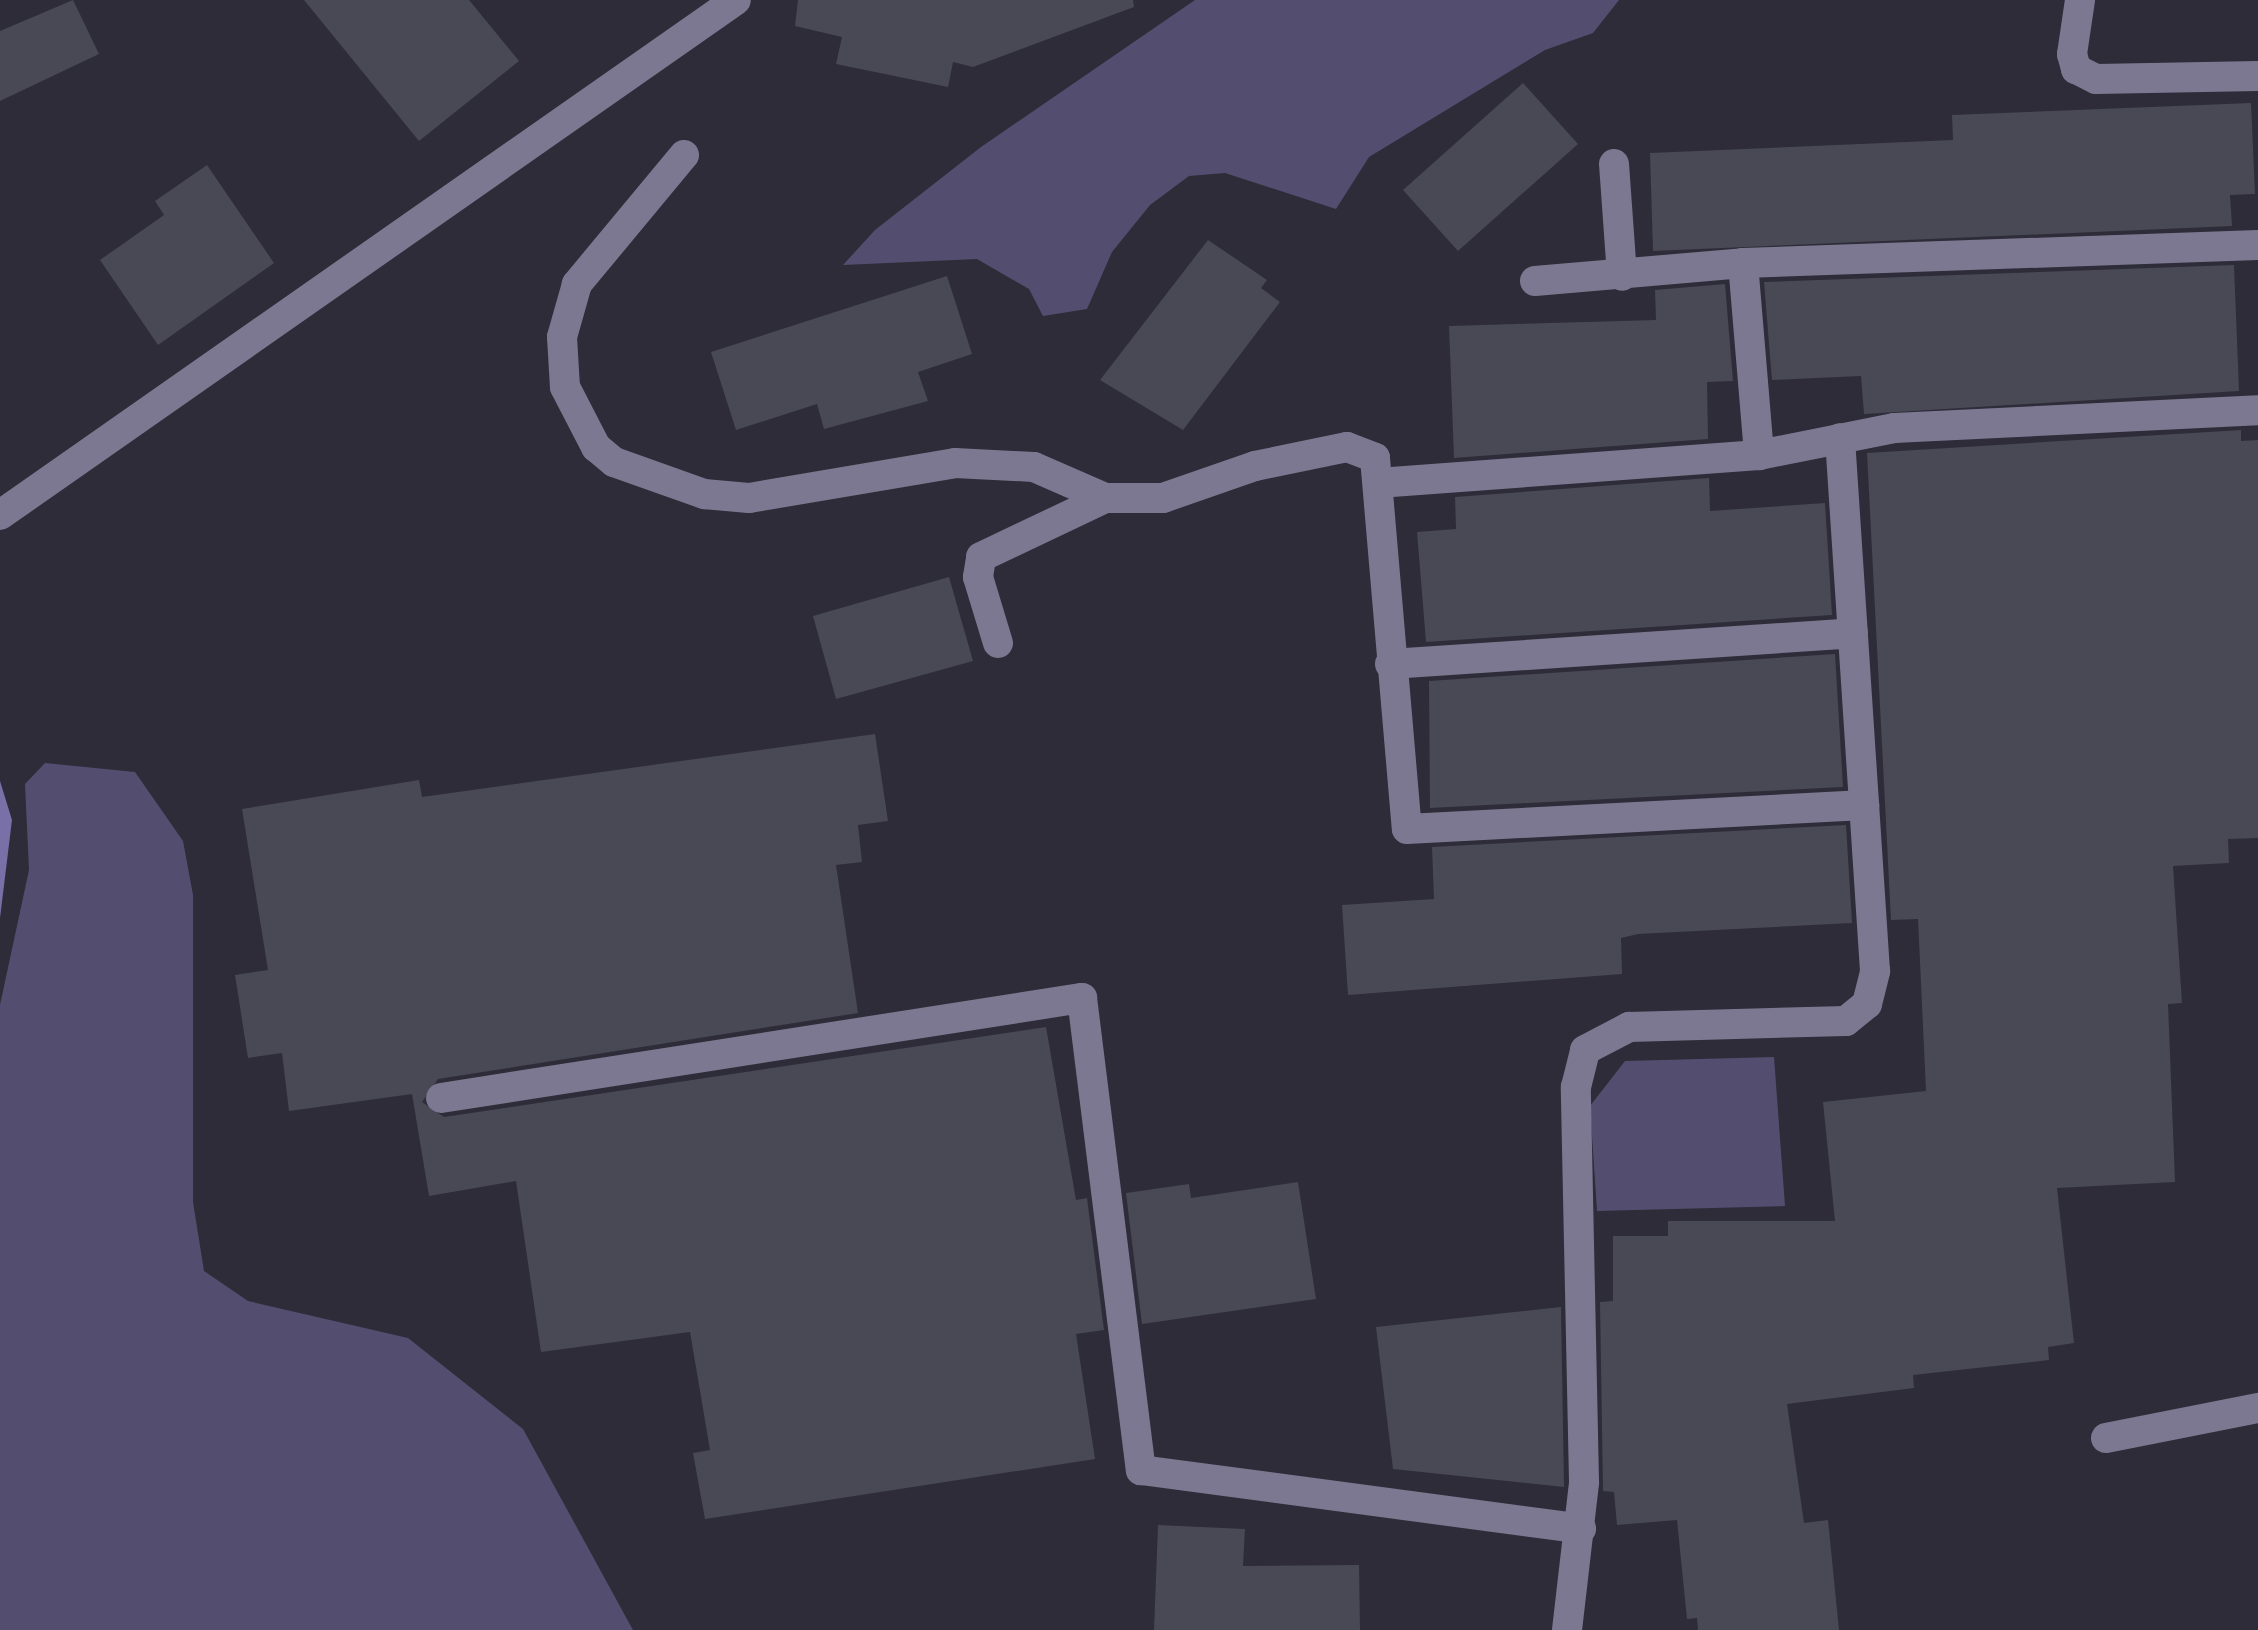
<!DOCTYPE html>
<style>
body{margin:0}
#map{position:relative;width:2258px;height:1630px;overflow:hidden;background:#2d2c38;font-family:Signika,sans-serif}
div>[style]{position:absolute}
.green>*{inset:0;background:#534e70}
.water>*{inset:0;background:#7970a7}
.building>*{inset:0;background:#494855}
.minor>*{height:30px;margin:-15px;padding:0 15px;transform-origin:15px;border-radius:15px;background:#7c7891}
span{translate:-50% -50%;white-space:nowrap;text-align:center;line-height:1.15;-webkit-text-stroke:10px #24222e;paint-order:stroke}
</style>
<div id="map">
<div class="green">
<i style="clip-path:polygon(1195px 0,1619px 0,1593px 33px,1545px 50px,1369px 157px,1336px 209px,1225px 173px,1189px 176px,1150px 205px,1112px 252px,1087px 309px,1043px 316px,1029px 289px,977px 259px,843px 265px,875px 230px,981px 147px)"></i>
<i style="clip-path:polygon(45px 763px,135px 772px,183px 841px,193px 895px,193px 1202px,204px 1271px,248px 1301px,408px 1338px,523px 1429px,633px 1630px,0 1630px,0 1005px,29px 870px,25px 784px)"></i>
<i style="clip-path:polygon(1774px 1057px,1785px 1206px,1597px 1211px,1590px 1106px,1625px 1061px)"></i>
</div>
<div class="water">
<i style="clip-path:polygon(0 781px,12px 820px,0 918px)"></i>
</div>
<div class="building">
<i style="clip-path:polygon(73px 0,99px 54px,0 101px,0 31px)"></i>
<i style="clip-path:polygon(304px 0,469px 0,519px 61px,419px 141px)"></i>
<i style="clip-path:polygon(798px 0,1133px 0,1134px 7px,973px 67px,953px 62px,948px 87px,836px 64px,842px 37px,795px 26px)"></i>
<i style="clip-path:polygon(1523px 83px,1578px 144px,1458px 251px,1403px 190px)"></i>
<i style="clip-path:polygon(2251px 103px,2255px 194px,2230px 195px,2232px 226px,1653px 251px,1650px 153px,1953px 140px,1952px 115px)"></i>
<i style="clip-path:polygon(207px 165px,274px 263px,158px 345px,100px 260px,164px 215px,155px 201px)"></i>
<i style="clip-path:polygon(1208px 240px,1267px 280px,1261px 288px,1280px 302px,1183px 430px,1100px 380px)"></i>
<i style="clip-path:polygon(2234px 265px,2239px 391px,1864px 414px,1861px 376px,1772px 380px,1764px 282px)"></i>
<i style="clip-path:polygon(947px 276px,972px 354px,918px 372px,928px 401px,824px 429px,817px 404px,736px 430px,711px 352px)"></i>
<i style="clip-path:polygon(1725px 284px,1733px 381px,1707px 382px,1708px 439px,1454px 458px,1449px 326px,1656px 320px,1655px 290px)"></i>
<i style="clip-path:polygon(2241px 430px,2241px 441px,2258px 440px,2258px 838px,2228px 839px,2229px 863px,2173px 866px,2182px 1003px,2168px 1004px,2175px 1182px,2057px 1188px,2074px 1343px,2048px 1347px,2049px 1360px,1913px 1375px,1914px 1388px,1787px 1404px,1804px 1523px,1828px 1520px,1839px 1630px,1698px 1630px,1697px 1618px,1687px 1619px,1677px 1520px,1617px 1525px,1614px 1492px,1603px 1491px,1600px 1302px,1613px 1301px,1613px 1236px,1668px 1236px,1668px 1221px,1835px 1221px,1823px 1102px,1926px 1091px,1918px 919px,1891px 920px,1867px 453px)"></i>
<i style="clip-path:polygon(1709px 478px,1710px 511px,1825px 503px,1832px 615px,1426px 642px,1417px 532px,1456px 529px,1455px 497px)"></i>
<i style="clip-path:polygon(949px 577px,973px 661px,836px 699px,813px 616px)"></i>
<i style="clip-path:polygon(1835px 654px,1843px 787px,1430px 808px,1429px 681px)"></i>
<i style="clip-path:polygon(875px 734px,888px 821px,858px 825px,862px 862px,836px 865px,858px 1013px,438px 1079px,422px 1102px,444px 1117px,1046px 1027px,1076px 1200px,1087px 1198px,1104px 1330px,1076px 1334px,1095px 1459px,705px 1519px,693px 1453px,710px 1450px,690px 1332px,541px 1352px,516px 1181px,429px 1196px,412px 1094px,289px 1111px,282px 1053px,248px 1058px,235px 975px,268px 970px,242px 809px,419px 780px,422px 797px)"></i>
<i style="clip-path:polygon(1846px 825px,1852px 923px,1638px 934px,1621px 938px,1622px 974px,1348px 995px,1342px 905px,1434px 899px,1432px 847px)"></i>
<i style="clip-path:polygon(1298px 1182px,1316px 1299px,1142px 1324px,1126px 1193px,1189px 1184px,1191px 1198px)"></i>
<i style="clip-path:polygon(1561px 1307px,1564px 1487px,1393px 1469px,1376px 1327px)"></i>
<i style="clip-path:polygon(1158px 1525px,1245px 1529px,1243px 1566px,1359px 1565px,1360px 1630px,1154px 1630px)"></i>
</div>
<div class="minor">
<i style="left:2080px;top:0;width:55px;rotate:98.4deg"></i>
<i style="left:2072px;top:54px;width:16px;rotate:75deg"></i>
<i style="left:2076px;top:69px;width:22px;rotate:27deg"></i>
<i style="left:2096px;top:79px;width:162px;rotate:-1.1deg"></i>
<i style="left:684px;top:155px;width:168px;rotate:129.7deg"></i>
<i style="left:577px;top:284px;width:55px;rotate:105.8deg"></i>
<i style="left:562px;top:337px;width:50px;rotate:86.6deg"></i>
<i style="left:565px;top:387px;width:68px;rotate:62.7deg"></i>
<i style="left:596px;top:447px;width:23px;rotate:40deg"></i>
<i style="left:614px;top:462px;width:96px;rotate:19.6deg"></i>
<i style="left:704px;top:494px;width:45px;rotate:5.1deg"></i>
<i style="left:749px;top:498px;width:209px;rotate:-9.6deg"></i>
<i style="left:955px;top:463px;width:79px;rotate:2.9deg"></i>
<i style="left:1034px;top:467px;width:77px;rotate:23.6deg"></i>
<i style="left:1105px;top:498px;width:58px"></i>
<i style="left:1163px;top:498px;width:97px;rotate:-19.2deg"></i>
<i style="left:1255px;top:466px;width:94px;rotate:-11.7deg"></i>
<i style="left:1347px;top:447px;width:30px;rotate:21deg"></i>
<i style="left:1375px;top:458px;width:372px;rotate:85.1deg"></i>
<i style="left:1407px;top:829px;width:458px;rotate:-3deg"></i>
<i style="left:1614px;top:164px;width:112px;rotate:85.9deg"></i>
<i style="left:1743px;top:263px;width:193px;rotate:85.2deg"></i>
<i style="left:1535px;top:281px;width:209px;rotate:-4.9deg"></i>
<i style="left:1743px;top:263px;width:515px;rotate:-2deg"></i>
<i style="left:1378px;top:483px;width:382px;rotate:-4.2deg"></i>
<i style="left:1759px;top:455px;width:138px;rotate:-11.3deg"></i>
<i style="left:1894px;top:428px;width:364px;rotate:-2.8deg"></i>
<i style="left:0;top:515px;width:898px;rotate:-34.98deg"></i>
<i style="left:998px;top:643px;width:69px;rotate:-106.9deg"></i>
<i style="left:978px;top:577px;width:20px;rotate:-81deg"></i>
<i style="left:981px;top:557px;width:137px;rotate:-25.4deg"></i>
<i style="left:1390px;top:664px;width:464px;rotate:-3.8deg"></i>
<i style="left:441px;top:1098px;width:649px;rotate:-8.87deg"></i>
<i style="left:1082px;top:998px;width:476px;rotate:82.9deg"></i>
<i style="left:1141px;top:1470px;width:444px;rotate:7.6deg"></i>
<i style="left:2106px;top:1438px;width:155px;rotate:-11.2deg"></i>
<i style="left:1567px;top:1630px;width:149px;rotate:-83.4deg"></i>
<i style="left:1584px;top:1482px;width:395px;rotate:-91.2deg"></i>
<i style="left:1576px;top:1087px;width:38px;rotate:-76deg"></i>
<i style="left:1585px;top:1050px;width:50px;rotate:-27.6deg"></i>
<i style="left:1629px;top:1027px;width:217px;rotate:-1.6deg"></i>
<i style="left:1846px;top:1021px;width:27px;rotate:-39deg"></i>
<i style="left:1867px;top:1004px;width:34px;rotate:-76deg"></i>
<i style="left:1875px;top:971px;width:534px;rotate:-93.76deg"></i>
</div>
</div>
